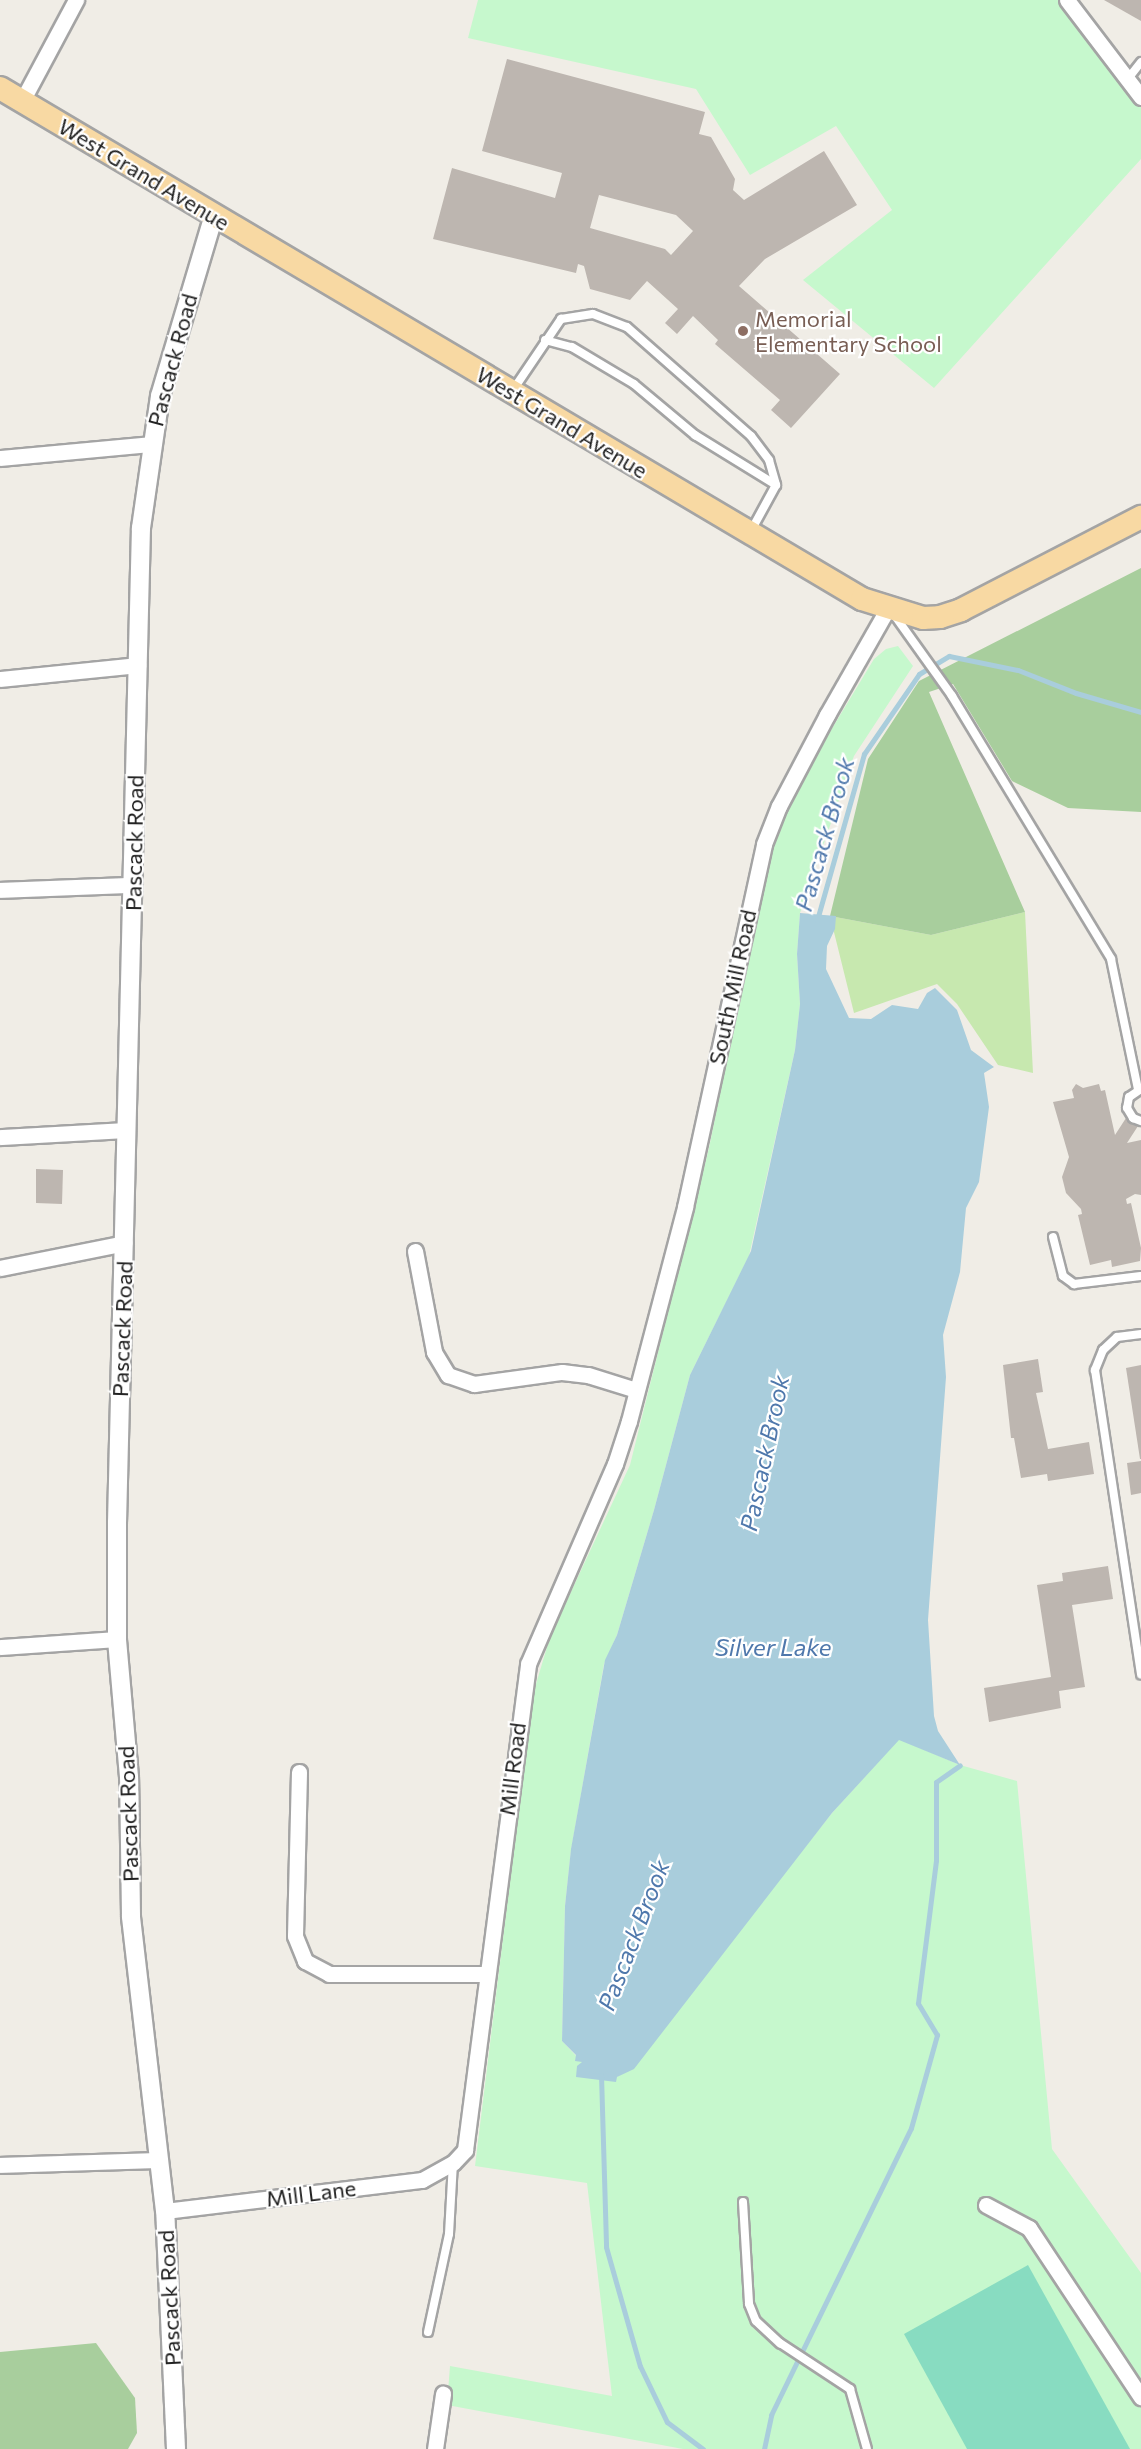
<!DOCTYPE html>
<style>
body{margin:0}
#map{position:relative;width:1141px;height:2449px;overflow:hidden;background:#f0ede6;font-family:Commissioner,sans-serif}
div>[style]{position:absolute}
.grass>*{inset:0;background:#c7e8af}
.forest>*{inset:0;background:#a8ce9d}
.park>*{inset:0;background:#c6f8cd}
.pitch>*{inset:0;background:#88dcc1}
.water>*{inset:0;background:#a9cddc}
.stream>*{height:5px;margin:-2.5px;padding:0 2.5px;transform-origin:2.5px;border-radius:2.5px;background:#a9cddc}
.building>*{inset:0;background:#bdb6b0}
.roads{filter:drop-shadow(2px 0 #a4a4a4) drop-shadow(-2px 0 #a4a4a4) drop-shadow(0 2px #a4a4a4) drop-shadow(0 -2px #a4a4a4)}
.service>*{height:8px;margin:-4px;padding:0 4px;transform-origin:4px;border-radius:4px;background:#fff}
.minor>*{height:15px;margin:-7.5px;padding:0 7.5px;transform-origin:7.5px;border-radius:7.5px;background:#fff}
.tertiary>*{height:18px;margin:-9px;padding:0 9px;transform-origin:9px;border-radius:9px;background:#fff}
.primary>*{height:22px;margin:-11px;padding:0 11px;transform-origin:11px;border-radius:11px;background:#f8d9a3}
.dots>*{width:16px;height:16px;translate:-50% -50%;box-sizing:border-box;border:3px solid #fff;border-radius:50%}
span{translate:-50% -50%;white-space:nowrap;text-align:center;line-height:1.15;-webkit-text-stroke:4.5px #fff;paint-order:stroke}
.street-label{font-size:22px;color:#202020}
.education-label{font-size:22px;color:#785e54}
.left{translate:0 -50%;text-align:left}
.water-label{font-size:24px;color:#4f78ac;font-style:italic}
</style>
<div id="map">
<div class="grass">
<i style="clip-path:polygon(1025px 912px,1033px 1073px,998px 1065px,957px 1004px,937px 984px,854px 1013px,830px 916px,931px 935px)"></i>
</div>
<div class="forest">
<i style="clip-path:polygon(1141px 568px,1141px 812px,1068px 808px,1012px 781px,953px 684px,929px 692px,1025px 912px,931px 935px,830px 916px,868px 759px,919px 681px)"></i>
<i style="clip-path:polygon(96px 2343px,135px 2398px,137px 2433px,128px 2449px,0 2449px,0 2352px)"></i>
</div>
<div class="park">
<i style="clip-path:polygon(478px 0,1067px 0,1141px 94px,1141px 159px,934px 388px,803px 280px,892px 210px,836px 126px,750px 175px,696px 89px,468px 38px)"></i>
<i style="clip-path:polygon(898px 646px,913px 666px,854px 756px,800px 913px,797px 954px,800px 1004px,795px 1050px,749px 1256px,690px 1375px,654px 1510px,617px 1635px,604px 1664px,571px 1850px,565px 1906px,562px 2041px,582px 2062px,581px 2066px,617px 2077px,631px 2067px,832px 1813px,899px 1739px,960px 1765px,1017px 1781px,1052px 2149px,1141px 2273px,1141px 2449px,683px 2449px,447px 2405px,450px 2366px,612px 2396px,587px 2183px,475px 2166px,533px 1694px,550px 1637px,630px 1465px,709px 1148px,766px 864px,796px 788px,874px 659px,886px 649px)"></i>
</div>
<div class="pitch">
<i style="clip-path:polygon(1028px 2265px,1130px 2449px,967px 2449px,904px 2334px)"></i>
</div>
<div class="water">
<i style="clip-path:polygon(800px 913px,836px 916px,835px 929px,827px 946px,826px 969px,849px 1018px,871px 1019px,892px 1005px,918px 1009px,927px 993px,935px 988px,957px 1010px,971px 1050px,994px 1067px,984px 1073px,989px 1107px,979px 1182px,966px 1208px,960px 1272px,943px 1335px,946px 1377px,928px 1620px,934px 1716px,938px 1731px,960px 1765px,899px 1740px,832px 1813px,634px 2069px,617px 2077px,616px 2082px,576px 2077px,577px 2066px,582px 2062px,575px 2061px,576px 2055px,562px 2041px,565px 1906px,571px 1849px,605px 1660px,617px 1635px,654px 1510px,690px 1375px,751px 1251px,795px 1050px,800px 1004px,797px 954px)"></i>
</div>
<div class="stream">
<i style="left:817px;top:920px;width:173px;rotate:-74.2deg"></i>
<i style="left:864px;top:754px;width:97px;rotate:-55.5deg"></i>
<i style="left:919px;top:674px;width:35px;rotate:-31deg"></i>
<i style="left:949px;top:656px;width:70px;rotate:11.5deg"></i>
<i style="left:1018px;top:670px;width:62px;rotate:21.6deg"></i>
<i style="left:1076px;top:693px;width:68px;rotate:16.3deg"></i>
<i style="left:601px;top:2075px;width:172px;rotate:88.3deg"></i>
<i style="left:606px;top:2247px;width:124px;rotate:74.1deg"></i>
<i style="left:640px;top:2366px;width:62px;rotate:64.3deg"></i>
<i style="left:667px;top:2422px;width:45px;rotate:36.9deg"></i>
<i style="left:764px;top:2449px;width:35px;rotate:-78deg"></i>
<i style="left:771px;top:2415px;width:319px;rotate:-64deg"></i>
<i style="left:911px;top:2128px;width:97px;rotate:-74.4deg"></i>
<i style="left:937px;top:2035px;width:37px;rotate:-121deg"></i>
<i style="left:918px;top:2003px;width:144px;rotate:-82.8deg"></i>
<i style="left:936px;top:1860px;width:78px;rotate:-90deg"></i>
<i style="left:936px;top:1782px;width:29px;rotate:-35deg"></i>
</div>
<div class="building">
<i style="clip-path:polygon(1104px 0,1141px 0,1141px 21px)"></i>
<i style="clip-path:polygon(evenodd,507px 59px,705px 112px,699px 134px,711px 137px,735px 179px,733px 190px,744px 200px,824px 151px,857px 205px,765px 259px,739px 286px,840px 374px,791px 428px,771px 410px,780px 400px,715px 344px,718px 340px,693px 316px,677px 334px,665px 323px,678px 309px,647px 281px,630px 300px,590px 289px,584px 266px,578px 264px,576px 273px,433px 239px,452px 168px,555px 198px,562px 173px,482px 151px,507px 59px,599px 195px,676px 215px,693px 231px,671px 255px,665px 249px,590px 228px,599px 195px)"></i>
<i style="clip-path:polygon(1076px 1084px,1083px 1088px,1099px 1084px,1101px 1091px,1105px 1090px,1115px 1135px,1126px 1118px,1138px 1126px,1127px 1143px,1141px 1140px,1141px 1195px,1135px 1194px,1126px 1199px,1127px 1204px,1131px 1203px,1141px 1248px,1140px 1261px,1112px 1267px,1111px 1260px,1090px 1265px,1078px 1215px,1082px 1214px,1081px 1209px,1066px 1193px,1062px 1177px,1069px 1157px,1053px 1102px,1074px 1098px,1072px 1090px)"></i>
<i style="clip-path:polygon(36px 1169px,63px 1170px,62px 1204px,36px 1203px)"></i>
<i style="clip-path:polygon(1038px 1359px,1043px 1392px,1036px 1393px,1048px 1449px,1089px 1442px,1094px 1474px,1048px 1481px,1047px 1474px,1021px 1478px,1014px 1438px,1011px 1438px,1003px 1365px)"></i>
<i style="clip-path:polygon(1141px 1365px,1141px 1459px,1140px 1459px,1126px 1368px)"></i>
<i style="clip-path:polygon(1141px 1461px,1141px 1493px,1131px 1495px,1127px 1463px)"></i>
<i style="clip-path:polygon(1108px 1566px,1113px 1599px,1072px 1605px,1085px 1687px,1059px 1691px,1061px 1708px,989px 1722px,984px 1688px,1051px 1677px,1037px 1585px,1063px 1581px,1062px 1573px)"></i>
</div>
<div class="roads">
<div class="service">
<i style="left:1127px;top:80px;width:23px;rotate:-52deg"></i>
<i style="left:545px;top:340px;width:28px;rotate:15deg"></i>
<i style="left:572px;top:347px;width:72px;rotate:30.8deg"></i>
<i style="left:634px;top:384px;width:80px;rotate:39.9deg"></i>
<i style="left:695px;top:435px;width:95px;rotate:31.7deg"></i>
<i style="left:513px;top:390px;width:86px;rotate:-55.9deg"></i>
<i style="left:561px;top:319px;width:32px;rotate:-9deg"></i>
<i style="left:593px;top:314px;width:36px;rotate:21deg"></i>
<i style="left:627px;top:327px;width:165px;rotate:41.3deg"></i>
<i style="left:751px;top:436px;width:30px;rotate:53deg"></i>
<i style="left:769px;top:460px;width:26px;rotate:74deg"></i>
<i style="left:776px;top:485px;width:50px;rotate:118.6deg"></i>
<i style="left:895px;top:616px;width:98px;rotate:54.5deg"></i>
<i style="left:952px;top:696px;width:307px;rotate:58.8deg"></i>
<i style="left:1111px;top:959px;width:133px;rotate:78.3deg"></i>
<i style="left:1141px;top:1089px;width:14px;rotate:146deg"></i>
<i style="left:1129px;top:1097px;width:11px;rotate:100deg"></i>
<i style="left:1127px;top:1108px;width:12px;rotate:59deg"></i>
<i style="left:1133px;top:1118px;width:9px;rotate:21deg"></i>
<i style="left:1053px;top:1237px;width:40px;rotate:75.6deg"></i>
<i style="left:1063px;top:1276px;width:14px;rotate:36deg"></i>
<i style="left:1074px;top:1284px;width:67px;rotate:-6.8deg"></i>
<i style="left:1141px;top:1334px;width:24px;rotate:173deg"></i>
<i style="left:1117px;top:1337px;width:19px;rotate:137deg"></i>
<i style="left:1103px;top:1350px;width:22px;rotate:112deg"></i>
<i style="left:1095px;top:1370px;width:308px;rotate:81.4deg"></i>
<i style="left:743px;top:2202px;width:102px;rotate:86.6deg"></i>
<i style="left:749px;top:2304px;width:18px;rotate:68deg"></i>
<i style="left:756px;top:2321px;width:33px;rotate:43deg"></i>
<i style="left:780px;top:2343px;width:84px;rotate:33.3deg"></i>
<i style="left:850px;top:2389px;width:62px;rotate:74.2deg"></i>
<i style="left:428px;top:2332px;width:100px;rotate:-77.9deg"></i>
<i style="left:449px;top:2234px;width:71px;rotate:-86.8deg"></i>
</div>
<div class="minor">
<i style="left:1067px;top:0;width:122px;rotate:52.7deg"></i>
<i style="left:22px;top:101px;width:115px;rotate:-61.9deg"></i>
<i style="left:0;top:458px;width:151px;rotate:-5.3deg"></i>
<i style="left:0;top:679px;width:139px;rotate:-5.8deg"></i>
<i style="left:0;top:890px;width:133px;rotate:-2.2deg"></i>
<i style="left:0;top:1137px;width:127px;rotate:-3.2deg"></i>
<i style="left:415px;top:1251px;width:103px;rotate:79.3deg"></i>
<i style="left:434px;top:1352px;width:27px;rotate:59deg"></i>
<i style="left:448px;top:1375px;width:28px;rotate:19deg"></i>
<i style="left:474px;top:1384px;width:89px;rotate:-7.8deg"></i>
<i style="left:562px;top:1372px;width:26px;rotate:7deg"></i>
<i style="left:588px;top:1375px;width:50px;rotate:17.4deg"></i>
<i style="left:0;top:1268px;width:127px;rotate:-11.3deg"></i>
<i style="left:0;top:1647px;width:117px;rotate:-3.9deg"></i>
<i style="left:299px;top:1772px;width:164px;rotate:91.4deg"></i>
<i style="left:295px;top:1936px;width:27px;rotate:68deg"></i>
<i style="left:305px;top:1961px;width:27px;rotate:28deg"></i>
<i style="left:329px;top:1974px;width:158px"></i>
<i style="left:0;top:2165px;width:158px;rotate:-1.8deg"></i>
<i style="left:986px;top:2205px;width:49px;rotate:28.1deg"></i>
<i style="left:1029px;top:2228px;width:203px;rotate:56.5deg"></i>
<i style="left:165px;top:2211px;width:259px;rotate:-6.9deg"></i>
<i style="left:422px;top:2180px;width:35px;rotate:-29deg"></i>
<i style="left:453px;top:2163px;width:18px;rotate:-47deg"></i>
<i style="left:465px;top:2150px;width:490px;rotate:-82.6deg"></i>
<i style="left:528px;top:1664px;width:218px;rotate:-66.5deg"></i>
<i style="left:615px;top:1464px;width:45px;rotate:-72deg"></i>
<i style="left:629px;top:1421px;width:221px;rotate:-75.3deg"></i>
<i style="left:685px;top:1207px;width:371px;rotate:-77.7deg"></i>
<i style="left:764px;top:844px;width:41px;rotate:-68.5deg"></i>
<i style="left:779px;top:806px;width:103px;rotate:-62.2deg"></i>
<i style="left:827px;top:715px;width:123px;rotate:-60.3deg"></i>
<i style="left:435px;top:2449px;width:56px;rotate:-81.7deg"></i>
</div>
<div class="tertiary">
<i style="left:176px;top:2449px;width:238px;rotate:-92.6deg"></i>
<i style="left:165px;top:2211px;width:297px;rotate:-96.6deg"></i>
<i style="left:131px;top:1916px;width:139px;rotate:-90.8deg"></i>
<i style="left:129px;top:1777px;width:139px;rotate:-95deg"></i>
<i style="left:117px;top:1639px;width:116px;rotate:-90deg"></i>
<i style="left:117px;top:1523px;width:995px;rotate:-88.62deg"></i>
<i style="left:141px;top:528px;width:133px;rotate:-81.8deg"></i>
<i style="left:160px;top:396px;width:189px;rotate:-73.4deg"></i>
</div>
<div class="primary">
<i style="left:0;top:88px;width:1002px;rotate:30.66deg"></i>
<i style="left:862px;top:599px;width:64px;rotate:17.3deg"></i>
<i style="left:923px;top:618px;width:17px;rotate:-3deg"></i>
<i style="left:940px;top:617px;width:22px;rotate:-18deg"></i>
<i style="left:961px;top:610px;width:203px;rotate:-27.3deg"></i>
</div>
</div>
<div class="dots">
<i style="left:743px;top:331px;background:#8d6e63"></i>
</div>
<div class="street-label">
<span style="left:144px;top:174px;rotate:31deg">West Grand Avenue</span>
<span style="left:172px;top:360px;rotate:-75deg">Pascack Road</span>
<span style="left:562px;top:422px;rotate:31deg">West Grand Avenue</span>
<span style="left:134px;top:843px;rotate:-89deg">Pascack Road</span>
<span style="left:732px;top:987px;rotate:-78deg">South Mill Road</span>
<span style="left:122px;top:1329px;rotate:-88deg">Pascack Road</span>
<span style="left:512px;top:1769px;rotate:-83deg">Mill Road</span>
<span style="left:128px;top:1814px;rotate:-92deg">Pascack Road</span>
<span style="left:311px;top:2193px;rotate:-7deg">Mill Lane</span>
<span style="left:169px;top:2298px;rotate:-93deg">Pascack Road</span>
</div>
<div class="education-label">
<span class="left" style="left:755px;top:331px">Memorial<br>Elementary School</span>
</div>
<div class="water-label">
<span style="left:824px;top:834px;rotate:-74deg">Pascack Brook</span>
<span style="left:764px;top:1453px;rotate:-78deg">Pascack Brook</span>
<span style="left:773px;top:1647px">Silver Lake</span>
<span style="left:633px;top:1935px;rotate:-69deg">Pascack Brook</span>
</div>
</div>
